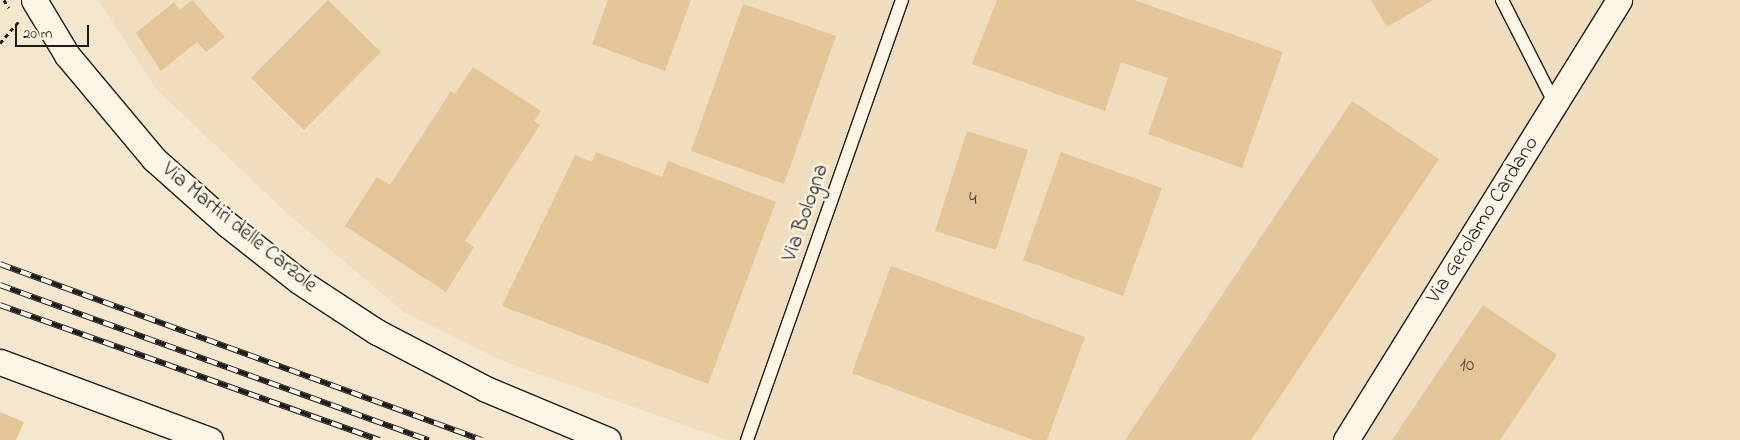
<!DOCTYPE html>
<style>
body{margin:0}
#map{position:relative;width:1740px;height:440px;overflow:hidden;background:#f5e7ce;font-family:"Indie Flower",sans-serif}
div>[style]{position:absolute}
.built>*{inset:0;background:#f0ddbe}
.building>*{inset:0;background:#e4c597}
.path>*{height:3px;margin-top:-1.5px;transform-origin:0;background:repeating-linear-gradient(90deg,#1c1c1c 0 4px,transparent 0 8px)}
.roads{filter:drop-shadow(1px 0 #1c1c1c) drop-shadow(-1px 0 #1c1c1c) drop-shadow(0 1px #1c1c1c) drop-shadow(0 -1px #1c1c1c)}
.service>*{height:12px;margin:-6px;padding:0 6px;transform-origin:6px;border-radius:6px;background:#fcf5e5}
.minor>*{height:25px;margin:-12.5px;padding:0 12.5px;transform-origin:12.5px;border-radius:12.5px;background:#fcf5e5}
.rail>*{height:5.5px;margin-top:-2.75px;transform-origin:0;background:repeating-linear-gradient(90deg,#fcf5e5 0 11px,#1c1c1c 0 22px);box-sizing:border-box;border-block:1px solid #1c1c1c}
span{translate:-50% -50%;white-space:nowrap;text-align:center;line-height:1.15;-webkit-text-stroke:5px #fcf5e5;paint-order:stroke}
.number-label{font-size:19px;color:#4e463b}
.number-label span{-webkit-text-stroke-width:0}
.street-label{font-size:21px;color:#1c1c1c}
.scale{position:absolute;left:15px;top:25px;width:74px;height:22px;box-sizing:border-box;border:2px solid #1c1c1c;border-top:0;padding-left:6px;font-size:15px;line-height:18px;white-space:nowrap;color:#1c1c1c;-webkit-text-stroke:4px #fcf5e5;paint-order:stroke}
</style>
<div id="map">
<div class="built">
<i style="clip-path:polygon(98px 0,1740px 0,1740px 440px,727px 440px,505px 362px,405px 313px,288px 214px,157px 90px)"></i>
</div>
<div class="building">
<i style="clip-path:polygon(192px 0,225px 37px,206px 52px,197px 42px,161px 71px,136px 33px,174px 2px,180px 10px)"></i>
<i style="clip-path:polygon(328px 0,381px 52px,304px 130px,251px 78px)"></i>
<i style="clip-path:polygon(608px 0,691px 0,665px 71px,592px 44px)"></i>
<i style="clip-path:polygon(997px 0,1134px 0,1283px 52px,1242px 168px,1148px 134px,1168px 78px,1121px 62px,1105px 111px,972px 64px)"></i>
<i style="clip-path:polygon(1371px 0,1433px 0,1387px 27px)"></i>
<i style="clip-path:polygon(743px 4px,836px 36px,784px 184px,691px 151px)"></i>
<i style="clip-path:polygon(473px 67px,541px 111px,534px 121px,540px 125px,465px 241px,474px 247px,446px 292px,345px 226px,377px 177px,390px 185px,451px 91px,455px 94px)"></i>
<i style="clip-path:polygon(1352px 101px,1439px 159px,1251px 440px,1125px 440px)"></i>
<i style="clip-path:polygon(967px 131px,1028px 150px,996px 250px,935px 231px)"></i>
<i style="clip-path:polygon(596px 152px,662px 177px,668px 161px,776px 202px,708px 384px,502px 306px,575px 155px,592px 162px)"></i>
<i style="clip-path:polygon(1061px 152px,1162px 188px,1123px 296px,1023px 260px)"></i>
<i style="clip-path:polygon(891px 266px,1085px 337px,1047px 440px,1033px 440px,852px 373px)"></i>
<i style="clip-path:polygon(1483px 305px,1557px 355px,1500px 440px,1392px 440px)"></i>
<i style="clip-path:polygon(0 412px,24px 422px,16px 440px,0 440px)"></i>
</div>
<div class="path">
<i style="left:4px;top:0;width:9px;rotate:58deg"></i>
<i style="left:0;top:43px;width:28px;rotate:-49deg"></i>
</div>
<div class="roads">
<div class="service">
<i style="left:1502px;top:0;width:117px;rotate:63deg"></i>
<i style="left:747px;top:440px;width:467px;rotate:-70.6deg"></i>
</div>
<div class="minor">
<i style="left:34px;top:0;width:64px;rotate:59deg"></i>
<i style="left:67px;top:55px;width:136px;rotate:50.1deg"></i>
<i style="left:154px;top:159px;width:99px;rotate:41.7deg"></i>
<i style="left:228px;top:225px;width:90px;rotate:38.3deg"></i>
<i style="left:299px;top:281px;width:93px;rotate:33.2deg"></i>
<i style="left:377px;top:332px;width:123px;rotate:27.6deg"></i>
<i style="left:486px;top:389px;width:132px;rotate:22.7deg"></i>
<i style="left:0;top:362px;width:224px;rotate:20.4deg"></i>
<i style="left:1346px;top:440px;width:518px;rotate:-58.18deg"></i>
</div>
</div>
<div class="rail">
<i style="left:0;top:264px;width:513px;rotate:20.06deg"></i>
<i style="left:0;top:285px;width:456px;rotate:19.9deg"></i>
<i style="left:0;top:305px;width:403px;rotate:19.6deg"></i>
</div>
<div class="number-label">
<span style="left:973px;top:200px">4</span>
<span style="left:1467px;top:366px">10</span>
</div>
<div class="street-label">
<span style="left:806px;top:213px;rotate:-71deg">Via Bologna</span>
<span style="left:1483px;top:220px;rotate:-58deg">Via Gerolamo Cardano</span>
<span style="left:239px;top:228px;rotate:39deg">Via Martiri delle Carzole</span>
</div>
<div class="scale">20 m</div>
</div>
